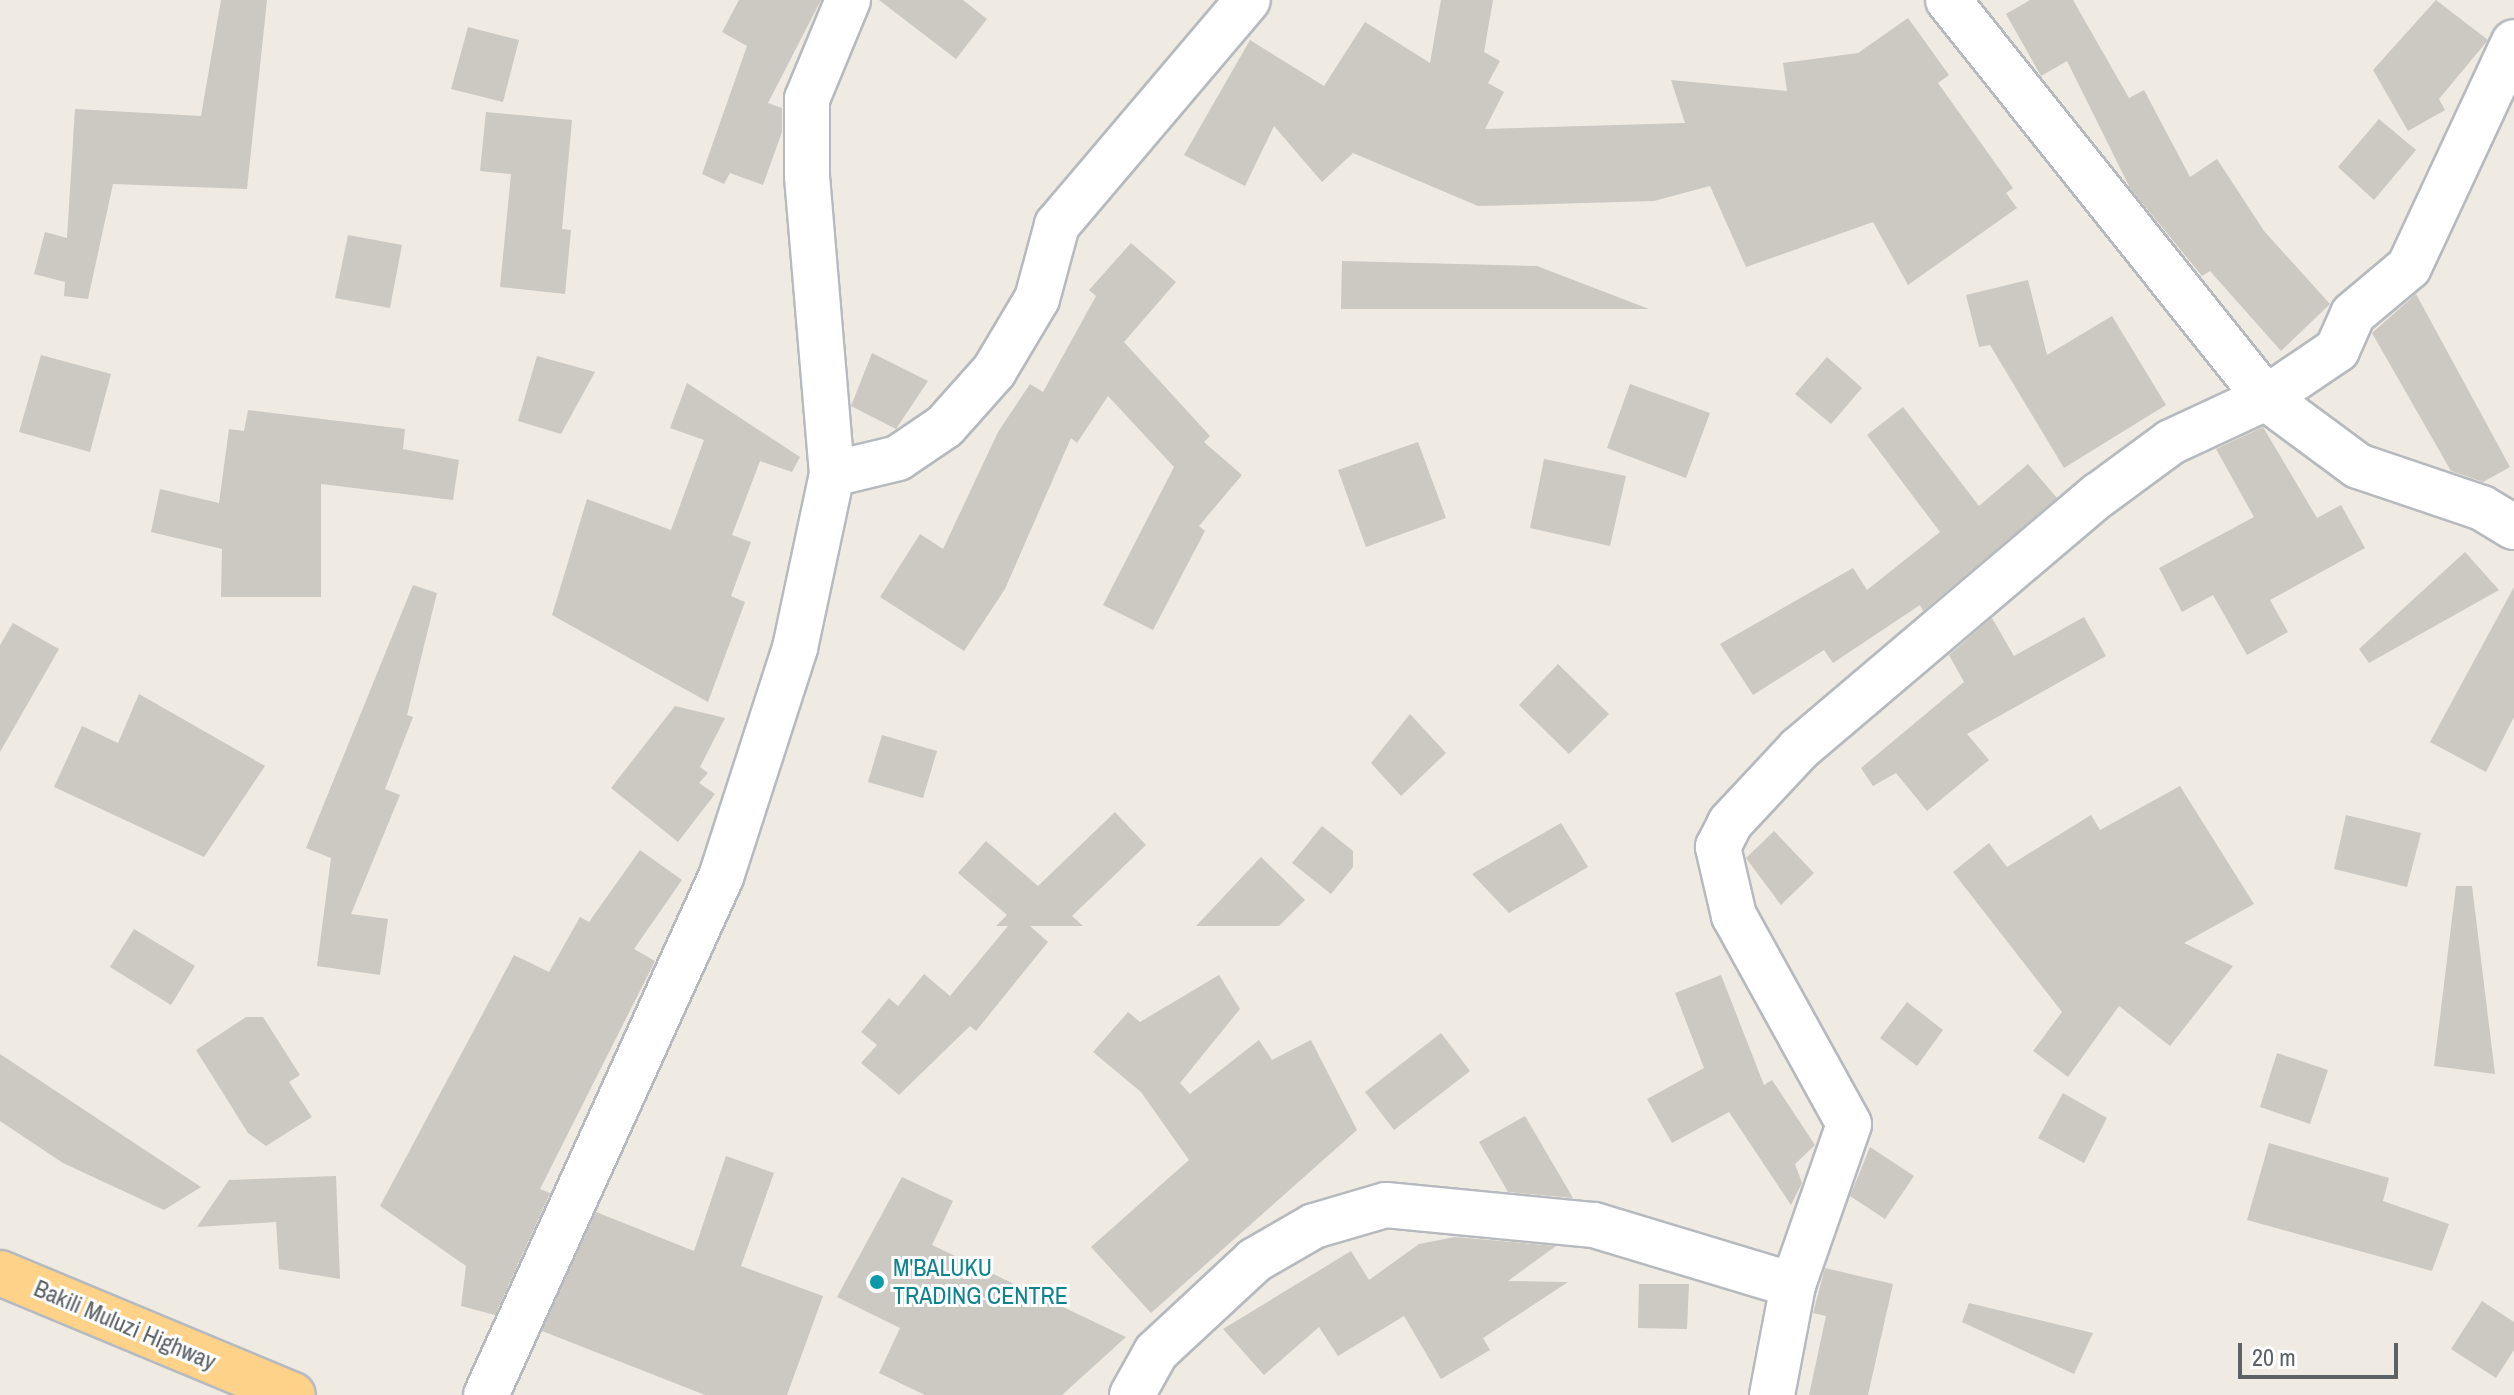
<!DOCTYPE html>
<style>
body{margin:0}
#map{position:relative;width:2514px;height:1395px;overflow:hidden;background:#efebe3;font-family:"Archivo Narrow",sans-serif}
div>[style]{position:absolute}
.building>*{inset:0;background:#ccc8c2}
.roads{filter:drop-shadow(2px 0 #b6babe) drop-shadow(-2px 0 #b6babe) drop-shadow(0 2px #b6babe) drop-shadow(0 -2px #b6babe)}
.street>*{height:44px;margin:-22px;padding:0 22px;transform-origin:22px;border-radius:22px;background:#fff}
.highway>*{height:44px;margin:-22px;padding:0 22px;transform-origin:22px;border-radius:22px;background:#ffd28a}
.dots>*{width:22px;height:22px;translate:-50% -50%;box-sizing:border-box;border:4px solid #fff;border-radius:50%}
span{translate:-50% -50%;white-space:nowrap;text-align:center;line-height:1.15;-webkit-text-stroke:6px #fff;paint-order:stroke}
.culture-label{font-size:24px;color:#0d838f}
.left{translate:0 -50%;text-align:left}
.street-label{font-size:24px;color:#5b6165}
.scale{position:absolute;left:2238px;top:1343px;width:160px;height:36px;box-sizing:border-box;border:4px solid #5b6165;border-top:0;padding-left:10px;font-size:24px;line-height:28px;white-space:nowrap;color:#5b6165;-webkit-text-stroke:6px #fff;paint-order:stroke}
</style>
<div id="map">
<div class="building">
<i style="clip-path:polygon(221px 0,267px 0,247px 189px,113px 184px,88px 299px,64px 296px,65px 282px,34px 274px,45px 232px,67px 238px,75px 109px,201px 116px)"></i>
<i style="clip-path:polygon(739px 0,821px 0,768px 103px,782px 108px,782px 132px,763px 185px,730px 173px,724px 184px,702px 174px,747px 46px,722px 32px)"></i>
<i style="clip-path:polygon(879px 0,963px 0,987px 19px,956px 59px)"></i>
<i style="clip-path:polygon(1441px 0,1493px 0,1484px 52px,1500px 61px,1488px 83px,1504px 92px,1485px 129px,1685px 123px,1671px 80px,1787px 91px,1783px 63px,1858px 53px,1908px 18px,1949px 75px,1938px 83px,2013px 188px,2006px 193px,2017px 208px,1908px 285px,1873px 222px,1746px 267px,1710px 186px,1654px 201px,1478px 206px,1353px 153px,1322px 182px,1274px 126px,1245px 186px,1184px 155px,1250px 40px,1324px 86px,1365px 22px,1430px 63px)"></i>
<i style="clip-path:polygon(2030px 0,2073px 0,2129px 98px,2144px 90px,2190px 177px,2217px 159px,2264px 231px,2330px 304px,2281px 351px,2210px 271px,2202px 276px,2130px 188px,2067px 61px,2041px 76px,2006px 14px)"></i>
<i style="clip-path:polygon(2436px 0,2488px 40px,2439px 99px,2445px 110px,2408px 131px,2373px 70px)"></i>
<i style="clip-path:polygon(468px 27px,519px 40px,503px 102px,451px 89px)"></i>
<i style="clip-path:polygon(486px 112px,572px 120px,562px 229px,571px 230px,565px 294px,500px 287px,511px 174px,480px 171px)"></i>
<i style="clip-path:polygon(2379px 119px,2416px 150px,2374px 200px,2338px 167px)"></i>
<i style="clip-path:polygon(348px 235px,402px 245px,390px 308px,335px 298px)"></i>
<i style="clip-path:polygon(1131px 243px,1176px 282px,1124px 342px,1210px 436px,1204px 442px,1242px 475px,1199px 526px,1205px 531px,1153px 630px,1103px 605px,1174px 467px,1108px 396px,1077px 443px,1071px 438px,1005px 589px,964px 651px,880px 597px,920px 534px,943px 549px,998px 432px,1030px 384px,1043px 392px,1096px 296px,1089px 290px)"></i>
<i style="clip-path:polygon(1342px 261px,1537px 266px,1649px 309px,1341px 309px)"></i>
<i style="clip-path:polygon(2028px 280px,2047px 355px,2112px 316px,2166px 405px,2064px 468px,1990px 345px,1979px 347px,1966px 295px)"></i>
<i style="clip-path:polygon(2416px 294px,2510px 467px,2483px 482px,2451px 471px,2372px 333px)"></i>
<i style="clip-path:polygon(872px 353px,928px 381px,896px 429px,851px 406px)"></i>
<i style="clip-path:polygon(41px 355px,111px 374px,90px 452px,19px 432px)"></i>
<i style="clip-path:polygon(537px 356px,595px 372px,561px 434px,518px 421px)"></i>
<i style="clip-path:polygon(1827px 357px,1862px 388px,1831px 424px,1795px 394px)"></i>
<i style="clip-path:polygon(687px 383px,800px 457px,792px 472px,760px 461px,732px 535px,751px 542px,731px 596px,745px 602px,708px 702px,552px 615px,587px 499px,671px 530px,704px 440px,670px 428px)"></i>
<i style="clip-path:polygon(1630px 384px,1710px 413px,1686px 478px,1607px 448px)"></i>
<i style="clip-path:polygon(1903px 407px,1979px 506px,2028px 464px,2057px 498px,1923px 611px,1920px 605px,1833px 663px,1824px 650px,1753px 695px,1720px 644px,1853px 568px,1867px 590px,1940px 532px,1867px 435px)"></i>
<i style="clip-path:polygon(248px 410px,405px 429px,403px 449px,459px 460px,453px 500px,321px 484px,321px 597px,221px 597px,222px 549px,151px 532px,160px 489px,219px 503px,229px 429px,244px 431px)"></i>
<i style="clip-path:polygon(2263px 427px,2317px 518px,2341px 505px,2365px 548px,2270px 600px,2288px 632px,2247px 655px,2213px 595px,2182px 612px,2159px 568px,2254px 517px,2216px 449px)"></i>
<i style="clip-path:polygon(1418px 442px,1446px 518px,1366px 547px,1338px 470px)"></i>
<i style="clip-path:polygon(1544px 459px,1626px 476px,1610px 546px,1530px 528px)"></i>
<i style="clip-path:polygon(2465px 552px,2499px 590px,2369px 663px,2359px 649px)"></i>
<i style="clip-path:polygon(413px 585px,437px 593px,407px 715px,413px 717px,385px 789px,400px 795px,351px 914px,388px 919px,380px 975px,317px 966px,331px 858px,306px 848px)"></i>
<i style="clip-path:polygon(2514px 587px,2514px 717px,2486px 772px,2430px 742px)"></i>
<i style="clip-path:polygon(2084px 617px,2106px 656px,1967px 734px,1989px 760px,1927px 811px,1896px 773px,1873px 786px,1861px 768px,1964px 682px,1949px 655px,1992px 618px,2014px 656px)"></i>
<i style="clip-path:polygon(13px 623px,59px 649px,0 752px,0 645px)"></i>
<i style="clip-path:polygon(1558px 664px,1609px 714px,1569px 754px,1519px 705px)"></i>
<i style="clip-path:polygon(139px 694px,265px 766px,204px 857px,54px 787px,82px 726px,118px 743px)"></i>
<i style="clip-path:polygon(675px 706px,725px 718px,700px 767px,708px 773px,699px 783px,715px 794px,678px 842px,611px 788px)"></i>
<i style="clip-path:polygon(1410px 714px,1446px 753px,1401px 796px,1371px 763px)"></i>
<i style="clip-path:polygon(882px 735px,937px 751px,923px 798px,868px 782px)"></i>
<i style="clip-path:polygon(2180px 786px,2254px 904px,2184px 943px,2233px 966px,2170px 1046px,2119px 1006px,2068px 1077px,2033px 1051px,2062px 1012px,1953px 872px,1989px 843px,2007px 867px,2091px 815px,2100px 830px)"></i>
<i style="clip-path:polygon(1115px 812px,1146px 845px,1072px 916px,1083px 926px,1030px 926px,1048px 942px,976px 1031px,970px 1026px,899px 1095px,861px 1063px,877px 1045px,861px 1032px,889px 998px,898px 1006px,924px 974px,950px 996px,1008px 926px,996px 926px,1007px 915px,958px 873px,986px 841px,1038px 886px)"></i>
<i style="clip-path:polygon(2346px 815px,2421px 833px,2407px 887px,2334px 869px)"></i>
<i style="clip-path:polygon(1561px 823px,1588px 867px,1509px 913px,1472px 874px)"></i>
<i style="clip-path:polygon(1322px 826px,1353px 851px,1353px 867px,1331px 894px,1292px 863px)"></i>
<i style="clip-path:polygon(1774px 831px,1814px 873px,1781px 905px,1746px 858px)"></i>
<i style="clip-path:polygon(640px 850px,682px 880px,634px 949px,655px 961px,540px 1189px,550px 1193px,495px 1315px,461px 1306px,466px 1266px,380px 1206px,514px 955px,549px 972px,580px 917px,589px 922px)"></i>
<i style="clip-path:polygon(1261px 857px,1305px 900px,1279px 926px,1196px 926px)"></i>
<i style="clip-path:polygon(2456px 886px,2472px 886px,2495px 1074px,2434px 1066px)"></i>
<i style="clip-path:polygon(134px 929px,195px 966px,171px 1005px,110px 967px)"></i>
<i style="clip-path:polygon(1219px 975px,1240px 1009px,1180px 1083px,1190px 1094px,1259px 1040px,1272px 1060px,1311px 1040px,1357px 1130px,1151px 1313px,1091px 1247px,1189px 1160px,1141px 1092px,1093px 1052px,1128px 1012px,1140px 1022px)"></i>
<i style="clip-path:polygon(1721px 975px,1764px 1085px,1772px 1080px,1815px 1145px,1795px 1164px,1802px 1183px,1791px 1205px,1729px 1112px,1672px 1143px,1647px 1099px,1704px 1068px,1675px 993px)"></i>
<i style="clip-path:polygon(1907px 1002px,1943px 1030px,1917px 1066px,1880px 1038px)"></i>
<i style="clip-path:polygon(246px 1017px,263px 1017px,300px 1075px,289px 1082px,312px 1117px,266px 1146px,248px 1133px,196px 1050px)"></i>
<i style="clip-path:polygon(1441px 1033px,1470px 1071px,1394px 1130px,1365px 1092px)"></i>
<i style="clip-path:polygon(2277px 1053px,2328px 1070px,2310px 1124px,2260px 1107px)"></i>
<i style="clip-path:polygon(0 1054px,92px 1115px,201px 1187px,164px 1210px,63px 1163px,0 1121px)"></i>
<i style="clip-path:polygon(2063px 1093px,2107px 1118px,2084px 1163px,2038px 1138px)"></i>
<i style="clip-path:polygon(1525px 1116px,1573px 1198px,1508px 1192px,1479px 1142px)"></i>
<i style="clip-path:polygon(2269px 1143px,2389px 1178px,2383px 1201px,2449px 1224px,2432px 1271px,2247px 1220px)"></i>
<i style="clip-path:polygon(1870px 1147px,1914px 1176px,1885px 1219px,1850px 1196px)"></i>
<i style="clip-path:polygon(726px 1156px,774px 1173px,741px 1266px,823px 1296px,787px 1395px,705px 1395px,542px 1331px,596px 1212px,694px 1251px)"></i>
<i style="clip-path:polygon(336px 1176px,340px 1279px,279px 1269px,276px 1222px,197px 1227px,229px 1180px)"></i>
<i style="clip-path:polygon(902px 1177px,953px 1201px,932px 1245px,1126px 1337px,1062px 1395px,925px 1395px,879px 1373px,900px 1328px,837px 1297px)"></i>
<i style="clip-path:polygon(1455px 1237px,1556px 1246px,1508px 1281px,1568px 1282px,1483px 1338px,1490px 1350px,1441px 1379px,1404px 1316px,1338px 1356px,1319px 1327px,1264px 1375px,1223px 1329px,1351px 1251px,1369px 1280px,1419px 1244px)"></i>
<i style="clip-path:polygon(1825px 1268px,1893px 1284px,1868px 1395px,1809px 1395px,1826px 1316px,1813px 1313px)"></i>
<i style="clip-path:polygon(1639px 1284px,1689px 1284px,1687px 1329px,1638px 1328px)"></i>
<i style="clip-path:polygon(2482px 1301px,2514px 1322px,2514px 1350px,2496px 1378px,2451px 1349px)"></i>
<i style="clip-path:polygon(1969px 1303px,2093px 1333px,2074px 1374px,1962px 1322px)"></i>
</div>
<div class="roads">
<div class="street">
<i style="left:1948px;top:0;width:509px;rotate:51.38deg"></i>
<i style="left:2266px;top:398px;width:114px;rotate:36.5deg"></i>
<i style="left:2358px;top:466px;width:131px;rotate:18.7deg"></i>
<i style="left:2482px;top:508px;width:37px;rotate:31deg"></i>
<i style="left:832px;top:474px;width:68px;rotate:-13.6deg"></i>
<i style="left:898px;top:458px;width:57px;rotate:-34.2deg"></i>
<i style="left:945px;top:426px;width:74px;rotate:-48.3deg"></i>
<i style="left:994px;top:371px;width:84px;rotate:-59.2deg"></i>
<i style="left:1037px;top:299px;width:77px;rotate:-74.9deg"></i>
<i style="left:1057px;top:225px;width:295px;rotate:-49.7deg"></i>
<i style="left:486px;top:1395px;width:569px;rotate:-65.6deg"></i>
<i style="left:721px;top:877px;width:241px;rotate:-72.1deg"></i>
<i style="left:795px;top:648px;width:178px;rotate:-78deg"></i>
<i style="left:832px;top:474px;width:299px;rotate:-94.8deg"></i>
<i style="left:807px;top:176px;width:77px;rotate:-90deg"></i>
<i style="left:807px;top:99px;width:107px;rotate:-67.5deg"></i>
<i style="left:1132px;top:1395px;width:49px;rotate:-60.8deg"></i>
<i style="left:1156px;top:1352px;width:135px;rotate:-42.9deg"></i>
<i style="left:1255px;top:1260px;width:68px;rotate:-30deg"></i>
<i style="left:1314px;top:1226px;width:75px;rotate:-16.3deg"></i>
<i style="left:1386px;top:1205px;width:209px;rotate:5.5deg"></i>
<i style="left:1594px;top:1225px;width:208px;rotate:16.8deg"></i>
<i style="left:1772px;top:1395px;width:112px;rotate:-79.2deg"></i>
<i style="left:1793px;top:1285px;width:170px;rotate:-70.8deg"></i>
<i style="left:1849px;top:1124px;width:238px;rotate:-118.9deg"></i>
<i style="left:1734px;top:916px;width:71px;rotate:-103.1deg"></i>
<i style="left:1718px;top:847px;width:27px;rotate:-63deg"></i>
<i style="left:1730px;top:823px;width:101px;rotate:-47deg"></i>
<i style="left:1799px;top:749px;width:393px;rotate:-40.3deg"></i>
<i style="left:2099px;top:495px;width:89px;rotate:-36.4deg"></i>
<i style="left:2171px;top:442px;width:105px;rotate:-24.9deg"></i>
<i style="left:2266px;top:398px;width:86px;rotate:-34.1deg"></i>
<i style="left:2337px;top:350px;width:39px;rotate:-66deg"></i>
<i style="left:2353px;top:314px;width:73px;rotate:-40deg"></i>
<i style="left:2409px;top:267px;width:248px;rotate:-65deg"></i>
</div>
<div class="highway">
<i style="left:0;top:1273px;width:317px;rotate:22.6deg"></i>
</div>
</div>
<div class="dots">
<i style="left:877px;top:1282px;background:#0f9aa8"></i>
</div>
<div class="culture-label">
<span class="left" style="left:893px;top:1282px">M'BALUKU<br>TRADING CENTRE</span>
</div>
<div class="street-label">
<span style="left:125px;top:1325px;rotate:23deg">Bakili Muluzi Highway</span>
</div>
<div class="scale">20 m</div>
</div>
